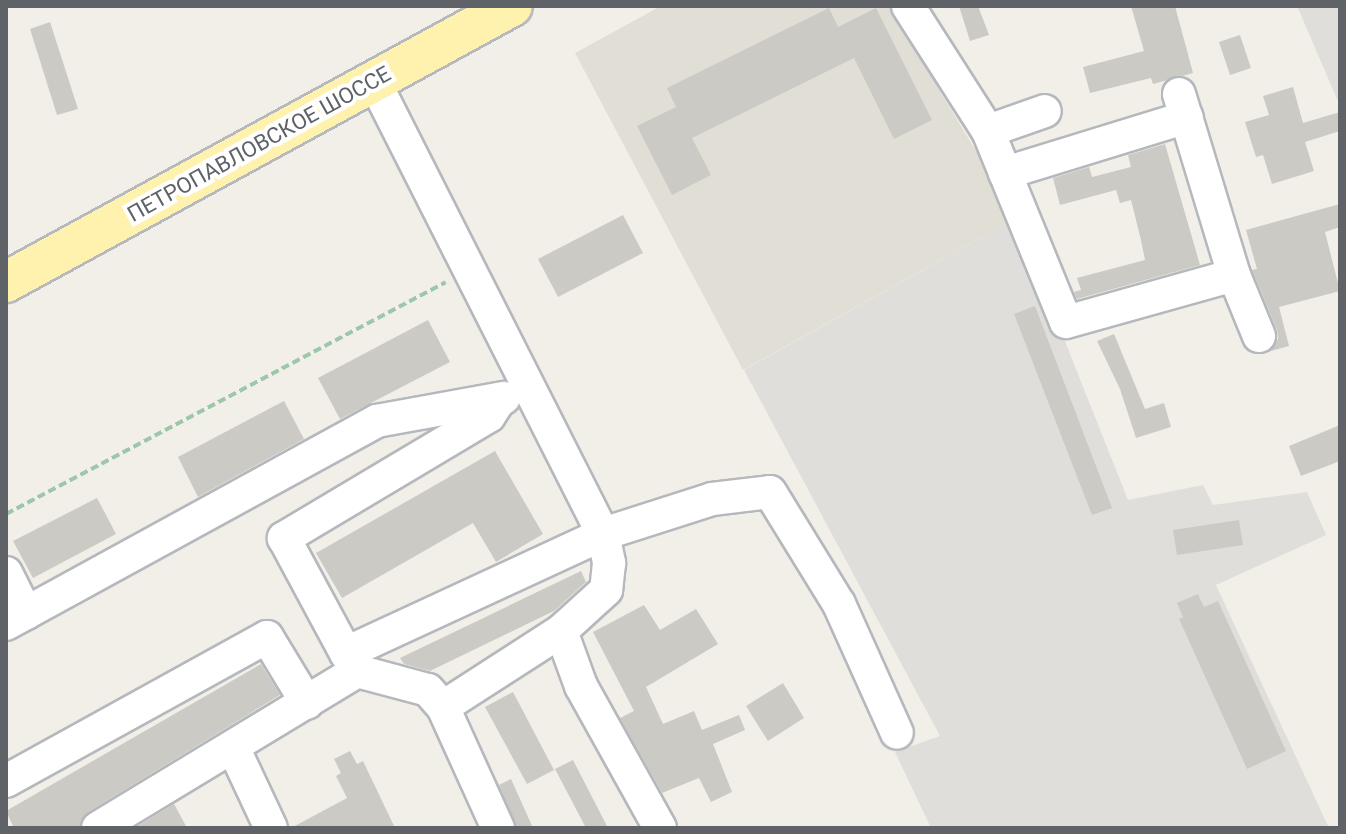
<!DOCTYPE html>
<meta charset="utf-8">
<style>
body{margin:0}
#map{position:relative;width:1346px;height:834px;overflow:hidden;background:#f1efe8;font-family:Roboto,sans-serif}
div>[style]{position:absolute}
.industrial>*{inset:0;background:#e0deda}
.education>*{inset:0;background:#e1ded6}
.building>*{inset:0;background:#cccac5}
.path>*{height:4px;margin-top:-2px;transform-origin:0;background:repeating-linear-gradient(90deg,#9cc7a9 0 8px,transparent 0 12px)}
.roads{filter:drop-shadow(2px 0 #b5b8bc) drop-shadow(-2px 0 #b5b8bc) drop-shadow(0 2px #b5b8bc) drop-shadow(0 -2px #b5b8bc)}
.minor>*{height:32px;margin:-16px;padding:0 16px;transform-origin:16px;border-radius:16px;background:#fff}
.major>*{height:40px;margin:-20px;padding:0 20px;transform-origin:20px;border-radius:20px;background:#fff2af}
span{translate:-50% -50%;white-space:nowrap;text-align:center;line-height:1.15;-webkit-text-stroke:8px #fff;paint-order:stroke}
.street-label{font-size:22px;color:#5f6368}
.frame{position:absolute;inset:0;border:8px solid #5f6368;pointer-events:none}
</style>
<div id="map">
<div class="industrial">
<i style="clip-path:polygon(1297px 6px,1340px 6px,1340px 106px)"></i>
<i style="clip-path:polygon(1016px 218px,1128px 500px,1203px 485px,1213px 505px,1307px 492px,1326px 535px,1216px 585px,1329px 828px,931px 828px,895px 752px,940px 736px,744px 370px)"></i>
</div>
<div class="education">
<i style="clip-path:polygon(661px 6px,889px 6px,1016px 218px,743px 370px,575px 53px)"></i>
</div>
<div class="building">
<i style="clip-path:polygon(959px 6px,978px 6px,989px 35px,970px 41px)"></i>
<i style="clip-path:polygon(1131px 6px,1175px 6px,1193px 73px,1153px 84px,1151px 78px,1090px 93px,1083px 67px,1144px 51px)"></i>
<i style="clip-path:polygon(829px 8px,838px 27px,876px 8px,932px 120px,894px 139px,854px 58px,692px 138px,711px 175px,672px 195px,637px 126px,676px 107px,667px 88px)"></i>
<i style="clip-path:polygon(50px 22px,78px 109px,57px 115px,30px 29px)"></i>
<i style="clip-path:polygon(1240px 35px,1251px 68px,1230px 75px,1219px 42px)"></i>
<i style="clip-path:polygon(1293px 87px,1303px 123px,1340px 112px,1340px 131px,1305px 142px,1314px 171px,1272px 184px,1263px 155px,1256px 157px,1245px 122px,1269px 115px,1263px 96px)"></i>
<i style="clip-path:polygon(1165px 144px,1200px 265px,1077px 299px,1074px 292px,1081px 290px,1077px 278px,1145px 260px,1141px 240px,1131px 200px,1120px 203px,1116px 190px,1060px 205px,1053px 178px,1089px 167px,1092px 177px,1131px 167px,1128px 155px)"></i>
<i style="clip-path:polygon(1340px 204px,1340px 227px,1325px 232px,1340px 291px,1279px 307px,1289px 346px,1271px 351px,1278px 339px,1277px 330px,1252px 270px,1257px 269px,1246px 230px)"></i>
<i style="clip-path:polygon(623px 215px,643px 253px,558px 297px,538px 259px)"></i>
<i style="clip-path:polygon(1035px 306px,1112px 508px,1092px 515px,1014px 314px)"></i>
<i style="clip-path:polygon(428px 320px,450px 362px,340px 419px,318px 378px)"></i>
<i style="clip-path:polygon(1114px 334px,1145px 409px,1164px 403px,1171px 427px,1136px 438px,1120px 389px,1097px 341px)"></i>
<i style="clip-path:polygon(284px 401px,304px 439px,198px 497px,178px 457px)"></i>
<i style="clip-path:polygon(1340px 425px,1340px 461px,1301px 476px,1289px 446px)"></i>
<i style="clip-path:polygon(495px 451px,543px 534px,496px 562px,473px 523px,342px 598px,316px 553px)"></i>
<i style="clip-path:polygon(97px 498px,116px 534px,33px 578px,13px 541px)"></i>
<i style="clip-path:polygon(1239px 520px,1243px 545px,1177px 555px,1173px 530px)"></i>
<i style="clip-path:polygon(581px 571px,586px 582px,554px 611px,430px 671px,404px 664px,400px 658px)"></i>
<i style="clip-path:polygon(1198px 594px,1204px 607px,1218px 601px,1286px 751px,1247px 769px,1179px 619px,1183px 617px,1177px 603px)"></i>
<i style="clip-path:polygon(644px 605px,660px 630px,696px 609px,718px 644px,646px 687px,663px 724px,694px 711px,702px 730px,739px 715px,745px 730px,713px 744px,732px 792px,711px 802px,699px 778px,662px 793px,620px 718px,634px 711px,593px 632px)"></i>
<i style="clip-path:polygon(261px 664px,280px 695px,88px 812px,79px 828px,14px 828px,6px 811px)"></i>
<i style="clip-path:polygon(783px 683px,804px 718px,768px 741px,746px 706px)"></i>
<i style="clip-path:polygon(513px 692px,554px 770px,527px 784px,485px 707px)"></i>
<i style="clip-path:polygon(350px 751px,357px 764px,363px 761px,395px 828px,291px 828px,347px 798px,336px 776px,341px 773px,334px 759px)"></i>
<i style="clip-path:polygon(573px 760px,608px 828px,586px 828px,555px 769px)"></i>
<i style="clip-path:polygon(511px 779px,533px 828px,517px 828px,499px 785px)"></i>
<i style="clip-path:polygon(174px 804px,187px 828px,135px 828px)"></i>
</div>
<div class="path">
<i style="left:6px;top:514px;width:497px;rotate:-27.8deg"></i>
</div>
<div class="roads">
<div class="minor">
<i style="left:908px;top:6px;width:148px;rotate:57.4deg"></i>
<i style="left:988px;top:131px;width:206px;rotate:67.8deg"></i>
<i style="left:1066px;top:322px;width:174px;rotate:-15.6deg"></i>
<i style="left:374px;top:81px;width:508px;rotate:63.18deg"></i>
<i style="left:603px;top:534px;width:30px;rotate:78deg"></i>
<i style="left:609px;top:563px;width:27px;rotate:96deg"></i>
<i style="left:606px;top:590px;width:61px;rotate:137.7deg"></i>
<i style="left:561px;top:631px;width:140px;rotate:147.2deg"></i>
<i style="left:443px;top:707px;width:133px;rotate:65.6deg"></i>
<i style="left:1179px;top:94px;width:189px;rotate:73.1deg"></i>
<i style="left:1234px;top:275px;width:66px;rotate:67.7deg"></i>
<i style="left:988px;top:131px;width:60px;rotate:-19.3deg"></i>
<i style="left:1005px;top:173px;width:190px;rotate:-17.1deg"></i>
<i style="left:500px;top:399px;width:20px;rotate:123deg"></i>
<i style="left:489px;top:416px;width:239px;rotate:149.2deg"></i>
<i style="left:284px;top:538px;width:131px;rotate:61.7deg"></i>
<i style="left:346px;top:653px;width:283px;rotate:-24.8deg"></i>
<i style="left:603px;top:534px;width:114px;rotate:-17.8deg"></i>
<i style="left:712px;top:499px;width:58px;rotate:-6.9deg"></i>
<i style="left:770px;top:492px;width:132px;rotate:58.4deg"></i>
<i style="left:839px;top:604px;width:141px;rotate:65.8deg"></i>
<i style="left:6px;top:573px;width:45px;rotate:63.4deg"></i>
<i style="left:6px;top:624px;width:423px;rotate:-28.7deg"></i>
<i style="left:377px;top:421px;width:129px;rotate:-10.3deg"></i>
<i style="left:561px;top:631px;width:59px;rotate:70deg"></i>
<i style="left:581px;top:686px;width:162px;rotate:60.9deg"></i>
<i style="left:346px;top:653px;width:21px;rotate:59deg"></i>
<i style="left:357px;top:671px;width:73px;rotate:15deg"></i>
<i style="left:428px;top:690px;width:23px;rotate:49deg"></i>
<i style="left:233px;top:747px;width:89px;rotate:64.9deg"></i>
<i style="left:6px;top:781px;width:298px;rotate:-28.9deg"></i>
<i style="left:267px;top:637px;width:77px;rotate:58.8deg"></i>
<i style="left:98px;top:828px;width:303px;rotate:-31.2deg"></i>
</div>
<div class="major">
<i style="left:6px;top:282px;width:576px;rotate:-28.61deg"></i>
</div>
</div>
<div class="street-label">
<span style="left:259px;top:144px;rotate:-29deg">ПЕТРОПАВЛОВСКОЕ ШОССЕ</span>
</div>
<div class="frame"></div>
</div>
